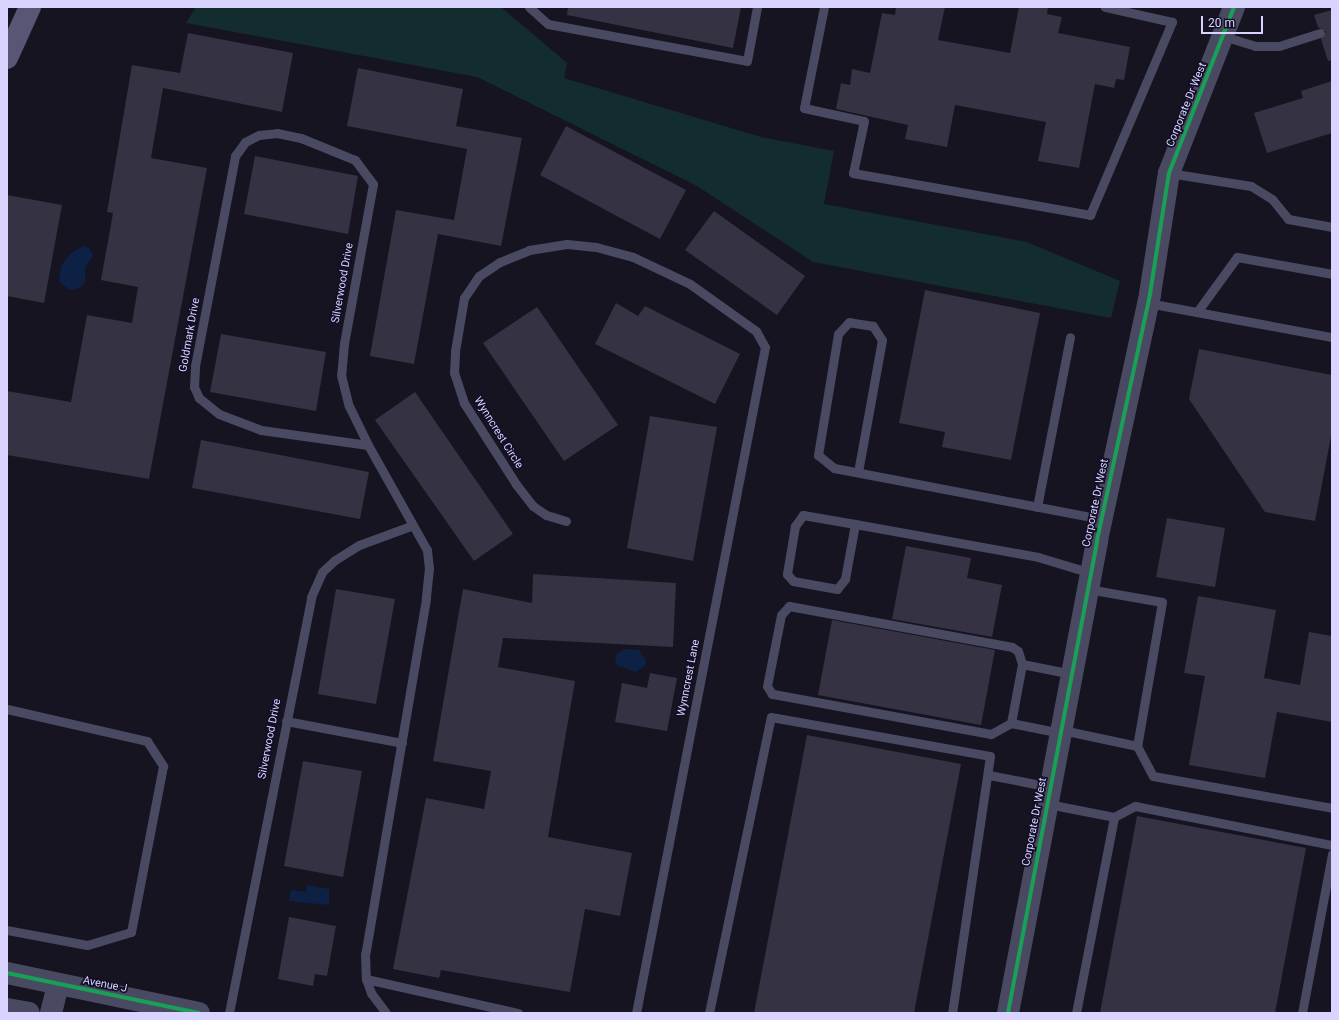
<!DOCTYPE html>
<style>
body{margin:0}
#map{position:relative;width:1339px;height:1020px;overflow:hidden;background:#161421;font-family:Roboto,sans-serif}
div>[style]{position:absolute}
.green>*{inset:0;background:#132c2d}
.water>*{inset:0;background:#0d2144}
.building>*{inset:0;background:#343243}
.service>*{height:9px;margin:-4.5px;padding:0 4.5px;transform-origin:4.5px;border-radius:4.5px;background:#4a4962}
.tertiary>*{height:22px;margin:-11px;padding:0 11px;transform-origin:11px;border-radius:11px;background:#4a4962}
.secondary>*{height:22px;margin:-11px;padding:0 11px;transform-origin:11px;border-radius:11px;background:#575674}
.cycleway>*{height:4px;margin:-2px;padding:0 2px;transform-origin:2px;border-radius:2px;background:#1a9f57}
span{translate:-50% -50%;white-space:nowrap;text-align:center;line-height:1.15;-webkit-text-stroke:3.5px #130f26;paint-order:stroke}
.street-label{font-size:11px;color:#d9d4ff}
.frame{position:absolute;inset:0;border:8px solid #d9d4ff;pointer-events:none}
.scale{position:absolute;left:1201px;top:16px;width:62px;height:18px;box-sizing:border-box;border:2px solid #d9d4ff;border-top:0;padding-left:5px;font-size:12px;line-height:14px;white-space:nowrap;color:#d9d4ff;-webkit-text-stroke:3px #130f26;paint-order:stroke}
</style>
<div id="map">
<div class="green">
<i style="clip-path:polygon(196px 7px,501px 7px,567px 63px,564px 78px,761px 137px,834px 151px,824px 204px,1027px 242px,1120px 281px,1111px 318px,813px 262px,697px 186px,477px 77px,186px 23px)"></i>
</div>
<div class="water">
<i style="clip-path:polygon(83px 246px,89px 248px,93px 255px,85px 268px,85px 282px,80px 288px,70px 290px,59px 282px,61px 266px,70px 254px)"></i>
<i style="clip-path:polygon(624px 649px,639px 650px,646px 660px,645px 666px,636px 672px,618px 666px,615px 660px,617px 654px)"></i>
<i style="clip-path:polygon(307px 885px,329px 889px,329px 905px,289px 901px,291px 890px,306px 892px)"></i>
</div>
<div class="building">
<i style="clip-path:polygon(568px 7px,741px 7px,733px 48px,567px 15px)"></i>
<i style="clip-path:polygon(896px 7px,945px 7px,938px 40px,1010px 53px,1019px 7px,1048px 7px,1047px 14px,1062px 17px,1058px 33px,1130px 47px,1124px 80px,1116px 79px,1114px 88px,1095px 84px,1079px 168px,1038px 161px,1046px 122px,955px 105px,947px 147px,905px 139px,908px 125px,836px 109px,841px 83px,850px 85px,852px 69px,870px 73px,882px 13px,895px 15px)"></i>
<i style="clip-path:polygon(1332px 10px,1332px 60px,1328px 61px,1321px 39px,1326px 32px,1318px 27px,1314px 15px)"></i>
<i style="clip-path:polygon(188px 33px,293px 53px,282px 112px,163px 88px,151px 158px,207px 168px,149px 479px,7px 455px,7px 391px,71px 402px,87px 315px,132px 323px,138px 287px,101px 280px,113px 213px,107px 212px,132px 65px,180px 73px)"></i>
<i style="clip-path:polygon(358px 68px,463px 89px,456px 126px,522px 138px,501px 246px,438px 234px,414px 364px,370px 356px,396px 210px,454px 220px,467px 149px,347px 126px)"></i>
<i style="clip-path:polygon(1332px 81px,1332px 133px,1267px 153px,1254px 113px,1303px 98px,1301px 91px)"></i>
<i style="clip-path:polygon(566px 126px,686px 190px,660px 239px,540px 175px)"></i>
<i style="clip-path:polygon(255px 156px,358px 176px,348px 234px,244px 214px)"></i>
<i style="clip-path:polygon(7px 195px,62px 205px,44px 303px,7px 296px)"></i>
<i style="clip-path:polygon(714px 211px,805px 276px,777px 315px,685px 250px)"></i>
<i style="clip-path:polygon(925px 290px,1040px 313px,1011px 460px,942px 447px,945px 432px,899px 423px)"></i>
<i style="clip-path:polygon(616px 303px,638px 316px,645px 306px,740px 354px,715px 404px,595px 344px)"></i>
<i style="clip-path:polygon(537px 307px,618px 425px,564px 461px,483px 343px)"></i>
<i style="clip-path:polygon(221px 334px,326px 352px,316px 411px,210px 392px)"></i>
<i style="clip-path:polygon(1199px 349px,1332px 375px,1332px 431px,1315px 521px,1265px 512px,1189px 399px)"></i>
<i style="clip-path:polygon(415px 392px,513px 534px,474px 561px,375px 420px)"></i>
<i style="clip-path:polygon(650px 416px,717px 427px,693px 561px,627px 548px)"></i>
<i style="clip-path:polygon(201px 440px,369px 472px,360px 519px,192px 488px)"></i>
<i style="clip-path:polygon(1167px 518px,1225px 528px,1215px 587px,1156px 577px)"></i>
<i style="clip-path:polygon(906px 546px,971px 558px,967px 578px,1002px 585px,992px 637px,892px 619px)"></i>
<i style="clip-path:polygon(533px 574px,676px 583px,673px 647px,503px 638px,498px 667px,575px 681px,548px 837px,632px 853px,620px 916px,585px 909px,570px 992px,441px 970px,439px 978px,393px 969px,426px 798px,484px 809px,491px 771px,433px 761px,463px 589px,532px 603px)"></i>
<i style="clip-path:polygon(336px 589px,395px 599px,376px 704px,318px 694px)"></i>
<i style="clip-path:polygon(1198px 596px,1276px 610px,1264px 678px,1300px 685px,1309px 632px,1332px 636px,1332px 722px,1277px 712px,1265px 778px,1189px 765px,1205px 676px,1184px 673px)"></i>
<i style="clip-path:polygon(832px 620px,995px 650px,981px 725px,818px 695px)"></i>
<i style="clip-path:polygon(650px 673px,677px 678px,667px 731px,615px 722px,622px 683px,647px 688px)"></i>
<i style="clip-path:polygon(807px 735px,961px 764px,914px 1013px,754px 1013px)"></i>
<i style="clip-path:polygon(303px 761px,362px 771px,343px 877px,284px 866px)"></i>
<i style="clip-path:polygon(1137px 816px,1306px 848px,1275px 1013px,1100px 1013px)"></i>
<i style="clip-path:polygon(289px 917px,336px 926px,327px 976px,315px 974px,313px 986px,278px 979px)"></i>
</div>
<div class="service">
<i style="left:529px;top:7px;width:25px;rotate:42deg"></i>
<i style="left:548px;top:24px;width:202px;rotate:10.5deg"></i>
<i style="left:747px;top:61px;width:55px;rotate:-79.5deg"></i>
<i style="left:824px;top:7px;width:103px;rotate:101.2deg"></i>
<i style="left:804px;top:108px;width:61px;rotate:12.2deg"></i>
<i style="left:864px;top:121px;width:53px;rotate:101.9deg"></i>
<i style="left:853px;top:173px;width:241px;rotate:10deg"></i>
<i style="left:1090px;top:215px;width:210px;rotate:-67deg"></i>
<i style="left:1172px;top:22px;width:69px;rotate:-167.4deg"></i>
<i style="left:1223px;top:36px;width:34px;rotate:17deg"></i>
<i style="left:1256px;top:46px;width:23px"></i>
<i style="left:1279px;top:46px;width:43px;rotate:-17.6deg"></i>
<i style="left:1169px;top:173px;width:83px;rotate:9deg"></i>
<i style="left:1251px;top:186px;width:25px;rotate:32deg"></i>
<i style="left:1272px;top:199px;width:26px;rotate:51deg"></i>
<i style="left:1288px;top:219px;width:45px;rotate:10.3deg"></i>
<i style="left:1148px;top:303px;width:187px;rotate:10.5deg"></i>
<i style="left:1197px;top:312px;width:68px;rotate:-54deg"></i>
<i style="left:1237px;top:257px;width:97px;rotate:10.1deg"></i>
<i style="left:368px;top:445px;width:108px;rotate:-172deg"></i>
<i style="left:261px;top:430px;width:45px;rotate:-159.1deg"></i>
<i style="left:219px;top:414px;width:26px;rotate:-141deg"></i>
<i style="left:199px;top:398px;width:12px;rotate:-114deg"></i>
<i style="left:194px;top:387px;width:21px;rotate:-87deg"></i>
<i style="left:195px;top:366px;width:214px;rotate:-79.2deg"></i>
<i style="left:235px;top:156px;width:17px;rotate:-54deg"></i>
<i style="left:245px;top:142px;width:16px;rotate:-27deg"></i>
<i style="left:259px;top:135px;width:18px;rotate:-6deg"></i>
<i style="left:277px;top:133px;width:25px;rotate:12deg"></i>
<i style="left:301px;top:138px;width:58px;rotate:22.2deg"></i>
<i style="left:355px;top:160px;width:30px;rotate:53deg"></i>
<i style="left:373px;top:184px;width:162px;rotate:100.3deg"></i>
<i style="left:344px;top:343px;width:32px;rotate:95deg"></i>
<i style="left:341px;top:375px;width:32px;rotate:76deg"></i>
<i style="left:349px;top:406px;width:43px;rotate:64deg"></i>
<i style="left:368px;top:445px;width:120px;rotate:60.7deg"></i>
<i style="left:427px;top:550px;width:18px;rotate:84deg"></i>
<i style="left:429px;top:568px;width:31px;rotate:96deg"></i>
<i style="left:426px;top:599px;width:360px;rotate:99.7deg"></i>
<i style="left:365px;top:954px;width:25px;rotate:88deg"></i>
<i style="left:366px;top:979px;width:15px;rotate:70deg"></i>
<i style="left:371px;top:993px;width:25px;rotate:53deg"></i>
<i style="left:858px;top:472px;width:134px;rotate:-79.7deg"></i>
<i style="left:882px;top:340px;width:17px;rotate:-123deg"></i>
<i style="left:873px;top:326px;width:24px;rotate:-171deg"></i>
<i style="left:849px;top:322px;width:16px;rotate:133deg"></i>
<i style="left:838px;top:334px;width:123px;rotate:99.4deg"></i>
<i style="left:818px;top:455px;width:21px;rotate:39deg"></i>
<i style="left:834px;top:468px;width:273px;rotate:10.8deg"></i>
<i style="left:1037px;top:507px;width:173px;rotate:-79deg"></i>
<i style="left:566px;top:521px;width:21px;rotate:-163deg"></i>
<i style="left:546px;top:515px;width:16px;rotate:-145deg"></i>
<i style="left:533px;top:506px;width:28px;rotate:-128deg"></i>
<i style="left:516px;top:484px;width:96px;rotate:-122.7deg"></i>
<i style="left:464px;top:403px;width:32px;rotate:-108deg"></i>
<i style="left:454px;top:373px;width:22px;rotate:-87deg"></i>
<i style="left:455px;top:351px;width:54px;rotate:-80.4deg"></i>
<i style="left:464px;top:298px;width:27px;rotate:-56deg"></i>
<i style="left:479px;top:276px;width:25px;rotate:-34deg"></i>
<i style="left:500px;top:262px;width:31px;rotate:-22deg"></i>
<i style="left:529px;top:250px;width:38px;rotate:-9deg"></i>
<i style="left:567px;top:244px;width:29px;rotate:6deg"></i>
<i style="left:596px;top:247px;width:38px;rotate:15deg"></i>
<i style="left:633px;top:257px;width:63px;rotate:25.3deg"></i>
<i style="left:690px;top:284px;width:81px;rotate:35.5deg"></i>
<i style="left:756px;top:331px;width:18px;rotate:61deg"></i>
<i style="left:765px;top:347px;width:678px;rotate:100.96deg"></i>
<i style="left:855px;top:524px;width:53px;rotate:-170.2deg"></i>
<i style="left:803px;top:515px;width:14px;rotate:126deg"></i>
<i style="left:795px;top:526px;width:49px;rotate:99.5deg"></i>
<i style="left:787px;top:574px;width:9px;rotate:49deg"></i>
<i style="left:793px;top:581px;width:45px;rotate:10.3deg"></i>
<i style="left:837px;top:589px;width:13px;rotate:-51deg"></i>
<i style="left:845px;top:579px;width:56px;rotate:-79.7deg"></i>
<i style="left:855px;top:524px;width:186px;rotate:10.2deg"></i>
<i style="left:1038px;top:557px;width:55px;rotate:16.8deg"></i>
<i style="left:1088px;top:589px;width:75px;rotate:10deg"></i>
<i style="left:1162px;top:602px;width:146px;rotate:99.8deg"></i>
<i style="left:7px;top:709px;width:144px;rotate:12.9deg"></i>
<i style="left:147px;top:741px;width:30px;rotate:57deg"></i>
<i style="left:163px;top:766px;width:169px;rotate:100.9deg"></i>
<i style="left:131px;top:932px;width:46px;rotate:163.5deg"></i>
<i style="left:87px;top:945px;width:81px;rotate:-169.4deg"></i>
<i style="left:286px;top:721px;width:118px;rotate:10.7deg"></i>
<i style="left:1011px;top:723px;width:60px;rotate:-79.4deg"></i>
<i style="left:1062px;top:730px;width:77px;rotate:12deg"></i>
<i style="left:1137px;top:746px;width:34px;rotate:62deg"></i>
<i style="left:1153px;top:776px;width:182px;rotate:10.1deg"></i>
<i style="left:1061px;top:733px;width:51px;rotate:-168.7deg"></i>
<i style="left:1011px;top:723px;width:23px;rotate:151deg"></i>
<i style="left:991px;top:734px;width:223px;rotate:-169.6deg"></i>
<i style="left:772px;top:694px;width:9px;rotate:-122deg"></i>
<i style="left:767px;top:686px;width:72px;rotate:-78.8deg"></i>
<i style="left:781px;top:615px;width:12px;rotate:-48deg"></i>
<i style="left:789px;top:606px;width:227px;rotate:10.4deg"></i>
<i style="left:1012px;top:647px;width:7px;rotate:34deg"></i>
<i style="left:1018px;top:651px;width:14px;rotate:73deg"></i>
<i style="left:1022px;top:664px;width:51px;rotate:11.3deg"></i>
<i style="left:989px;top:775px;width:63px;rotate:11deg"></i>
<i style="left:1048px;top:804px;width:67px;rotate:11.1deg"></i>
<i style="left:1114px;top:817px;width:24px;rotate:-28deg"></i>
<i style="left:1135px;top:806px;width:201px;rotate:11.2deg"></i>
<i style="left:366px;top:979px;width:156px;rotate:12.6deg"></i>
<i style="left:229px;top:1013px;width:424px;rotate:-78.8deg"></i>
<i style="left:311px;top:597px;width:27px;rotate:-66deg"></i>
<i style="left:322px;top:572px;width:18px;rotate:-43deg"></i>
<i style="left:335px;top:560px;width:28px;rotate:-32deg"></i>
<i style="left:359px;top:545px;width:55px;rotate:-20.1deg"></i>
<i style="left:709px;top:1013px;width:302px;rotate:-78.2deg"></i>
<i style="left:771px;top:717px;width:222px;rotate:10.1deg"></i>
<i style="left:990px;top:756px;width:260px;rotate:98.4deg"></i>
<i style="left:1076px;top:1013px;width:200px;rotate:-79deg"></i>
<i style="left:1302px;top:1013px;width:162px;rotate:-79.3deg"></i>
</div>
<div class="tertiary">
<i style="left:7px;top:973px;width:196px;rotate:11.8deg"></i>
<i style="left:7px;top:1009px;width:22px;rotate:10deg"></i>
<i style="left:51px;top:1013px;width:30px;rotate:-76deg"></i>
<i style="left:1008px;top:1013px;width:481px;rotate:-79.3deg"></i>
<i style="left:1097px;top:540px;width:252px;rotate:-77.8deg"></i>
<i style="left:1150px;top:294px;width:122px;rotate:-81.1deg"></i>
<i style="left:1169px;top:173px;width:178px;rotate:-68.6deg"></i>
</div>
<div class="secondary">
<i style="left:7px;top:58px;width:56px;rotate:-65.7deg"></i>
</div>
<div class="cycleway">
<i style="left:7px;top:973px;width:196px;rotate:11.8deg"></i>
<i style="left:1008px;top:1013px;width:481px;rotate:-79.3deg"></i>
<i style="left:1097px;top:540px;width:252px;rotate:-77.8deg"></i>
<i style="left:1150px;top:294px;width:122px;rotate:-81.1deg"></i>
<i style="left:1169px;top:173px;width:178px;rotate:-68.6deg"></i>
</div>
<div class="street-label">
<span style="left:1187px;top:105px;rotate:-68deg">Corporate Dr West</span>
<span style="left:343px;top:283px;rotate:-80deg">Silverwood Drive</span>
<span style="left:190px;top:335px;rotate:-80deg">Goldmark Drive</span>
<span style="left:498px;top:433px;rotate:58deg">Wynncrest Circle</span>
<span style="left:1096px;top:503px;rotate:-78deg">Corporate Dr West</span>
<span style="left:689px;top:678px;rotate:-79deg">Wynncrest Lane</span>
<span style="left:270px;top:739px;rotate:-79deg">Silverwood Drive</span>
<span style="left:1035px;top:822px;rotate:-79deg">Corporate Dr West</span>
<span style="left:105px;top:985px;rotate:11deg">Avenue J</span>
</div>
<div class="frame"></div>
<div class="scale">20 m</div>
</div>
